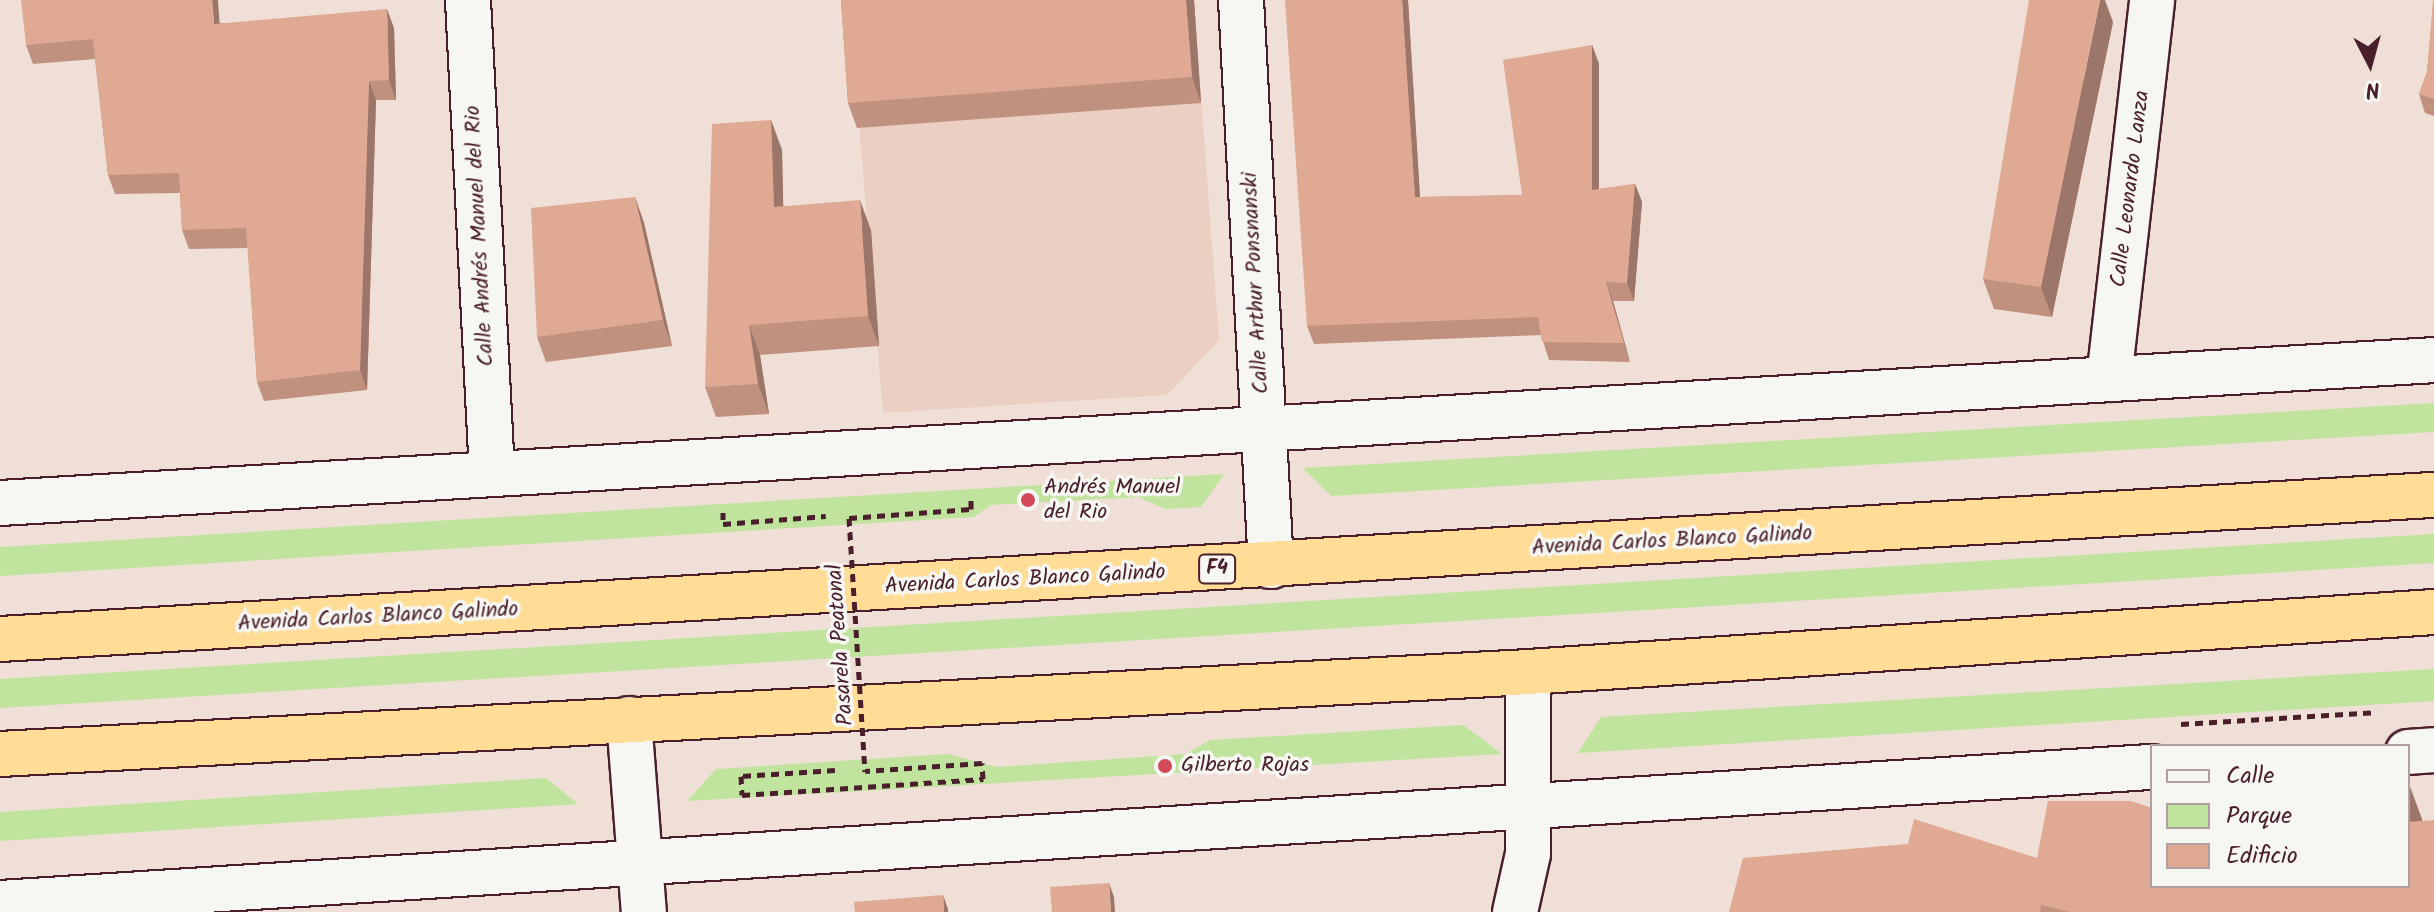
<!DOCTYPE html>
<meta charset="utf-8">
<style>
body{margin:0}
#map{position:relative;width:2434px;height:912px;overflow:hidden;background:#efdfd6;font-family:Kalam,sans-serif}
div>[style]{position:absolute}
.built>*{inset:0;background:#eacfc2}
.green>*{inset:0;background:#c0e49e}
.path>*{height:5px;margin-top:-2.5px;transform-origin:0;background:repeating-linear-gradient(90deg,#4a1f2b 0 8px,transparent 0 14px)}
.roads{filter:drop-shadow(2px 0 #4a1f2b) drop-shadow(-2px 0 #4a1f2b) drop-shadow(0 2px #4a1f2b) drop-shadow(0 -2px #4a1f2b)}
.minor>*{height:44px;margin:-22px;padding:0 22px;transform-origin:22px;border-radius:22px;background:#f6f6f2}
.tertiary>*{height:44px;margin:-22px;padding:0 22px;transform-origin:22px;border-radius:22px;background:#f6f6f2}
.trunk>*{height:44px;margin:-22px;padding:0 22px;transform-origin:22px;border-radius:22px;background:#ffdd96}
.path-bridge>*{height:5px;margin-top:-2.5px;transform-origin:0;background:repeating-linear-gradient(90deg,#4a1f2b 0 8px,transparent 0 14px)}
.wall>*{inset:0;background:#c0917f}
.shaded-wall>*{inset:0;background:#9c7668}
.building>*{inset:0;background:#dfa994}
.dots>*{width:22px;height:22px;translate:-50% -50%;box-sizing:border-box;border:4px solid #f6f6f2;border-radius:50%}
span{translate:-50% -50%;white-space:nowrap;text-align:center;line-height:1.15;-webkit-text-stroke:7px #f6f6f2;paint-order:stroke}
.shield-label span{padding:2px 6px;background:#f6f6f2;border:2px solid;border-radius:6px;-webkit-text-stroke-width:0}
.shield-label{font-size:20px;color:#4a1f2b;font-weight:700}
.street-label{font-size:22px;color:#4a1f2b}
.poi-label{font-size:22px;color:#4a1f2b}
.left{translate:0 -50%;text-align:left}
.legend{position:absolute;left:2150px;top:744px;width:260px;height:144px;box-sizing:border-box;background:#f6f6f2;border:2px solid #b1a0a2;margin:0;padding:10px 14px;list-style:none;font-size:24px;color:#4a1f2b}
.legend li{display:flex;align-items:center;gap:16px;height:40px}
.legend b{width:40px;border:2px solid #b1a0a2}
.north{position:absolute;left:2330px;top:24px;width:80px;height:80px;-webkit-text-stroke:6px #f6f6f2;paint-order:stroke;rotate:174deg;font-size:22px;font-weight:700;line-height:32px;text-align:center;color:#4a1f2b}
.north::after{content:'';display:block;margin:auto;width:28px;height:36px;background:#4a1f2b;clip-path:polygon(50% 0,100% 100%,50% 72%,0 100%)}
</style>
<div id="map">
<div class="built">
<i style="clip-path:polygon(897px 0,1194px 0,1219px 340px,1167px 395px,883px 413px,849px 4px)"></i>
</div>
<div class="green">
<i style="clip-path:polygon(2434px 403px,2434px 432px,1331px 496px,1303px 468px)"></i>
<i style="clip-path:polygon(1224px 474px,1201px 507px,1165px 509px,1138px 497px,991px 505px,974px 517px,0 576px,0 547px)"></i>
<i style="clip-path:polygon(2434px 534px,2434px 563px,0 708px,0 679px)"></i>
<i style="clip-path:polygon(2434px 669px,2434px 701px,1578px 753px,1601px 717px)"></i>
<i style="clip-path:polygon(1463px 725px,1502px 754px,687px 801px,716px 769px,948px 754px,997px 767px,1186px 754px,1210px 740px)"></i>
<i style="clip-path:polygon(546px 778px,578px 804px,0 841px,0 812px)"></i>
</div>
<div class="path">
<i style="left:723px;top:512px;width:12px;rotate:90deg"></i>
<i style="left:723px;top:524px;width:103px;rotate:-4.4deg"></i>
<i style="left:849px;top:518px;width:122px;rotate:-4.2deg"></i>
<i style="left:971px;top:509px;width:11px;rotate:-90deg"></i>
<i style="left:2181px;top:724px;width:194px;rotate:-3.5deg"></i>
<i style="left:835px;top:770px;width:94px;rotate:176.3deg"></i>
<i style="left:741px;top:776px;width:19px;rotate:87deg"></i>
<i style="left:742px;top:795px;width:242px;rotate:-3.8deg"></i>
<i style="left:983px;top:779px;width:16px;rotate:-94deg"></i>
<i style="left:982px;top:763px;width:117px;rotate:176.1deg"></i>
</div>
<div class="roads">
<div class="minor">
<i style="left:468px;top:0;width:473px;rotate:87.1deg"></i>
<i style="left:1241px;top:0;width:567px;rotate:86.97deg"></i>
<i style="left:2109px;top:379px;width:381px;rotate:-83.5deg"></i>
<i style="left:629px;top:719px;width:194px;rotate:85.6deg"></i>
</div>
<div class="tertiary">
<i style="left:0;top:503px;width:2438px;rotate:-3.36deg"></i>
<i style="left:2408px;top:752px;width:26px;rotate:-4deg"></i>
<i style="left:0;top:903px;width:2156px;rotate:-3.62deg"></i>
<i style="left:1515px;top:912px;width:59px;rotate:-77.4deg"></i>
<i style="left:1528px;top:854px;width:182px;rotate:-90deg"></i>
</div>
<div class="trunk">
<i style="left:0;top:639px;width:2438px;rotate:-3.39deg"></i>
<i style="left:0;top:754px;width:1530px;rotate:-3.07deg"></i>
<i style="left:1528px;top:672px;width:908px;rotate:-3.79deg"></i>
</div>
</div>
<div class="path-bridge">
<i style="left:849px;top:518px;width:254px;rotate:86.4deg"></i>
</div>
<div class="wall">
<i style="clip-path:polygon(841px 0,1194px 0,1201px 103px,857px 128px,848px 103px)"></i>
<i style="clip-path:polygon(1408px 0,1420px 197px,1522px 195px,1592px 45px,1599px 64px,1599px 189px,1635px 184px,1642px 202px,1634px 301px,1613px 301px,1630px 362px,1549px 360px,1541px 335px,1314px 344px,1307px 326px)"></i>
<i style="clip-path:polygon(2434px 0,2434px 116px,2425px 113px,2419px 94px,2427px 72px)"></i>
<i style="clip-path:polygon(2113px 22px,2052px 317px,1994px 309px,1983px 279px)"></i>
<i style="clip-path:polygon(220px 23px,394px 28px,396px 100px,376px 100px,367px 390px,264px 401px,257px 382px,248px 248px,189px 249px,182px 230px,180px 193px,115px 194px,108px 175px,95px 59px,33px 64px,26px 45px)"></i>
<i style="clip-path:polygon(771px 120px,782px 150px,783px 206px,871px 230px,879px 346px,760px 355px,769px 414px,716px 417px,705px 387px)"></i>
<i style="clip-path:polygon(635px 197px,644px 223px,672px 346px,546px 362px,537px 337px)"></i>
<i style="clip-path:polygon(2408px 784px,2422px 819px,2434px 912px,1729px 912px,2037px 858px,2152px 886px)"></i>
</div>
<div class="shaded-wall">
<i style="clip-path:polygon(212px 0,218px 0,221px 43px,214px 24px)"></i>
<i style="clip-path:polygon(1186px 0,1194px 0,1201px 103px,1192px 77px)"></i>
<i style="clip-path:polygon(1402px 0,1408px 0,1421px 215px,1415px 197px)"></i>
<i style="clip-path:polygon(2100px 0,2105px 0,2113px 22px,2052px 317px,2041px 287px)"></i>
<i style="clip-path:polygon(387px 9px,394px 28px,396px 100px,389px 80px)"></i>
<i style="clip-path:polygon(1592px 45px,1599px 64px,1599px 209px,1592px 190px)"></i>
<i style="clip-path:polygon(369px 81px,376px 100px,367px 390px,360px 370px)"></i>
<i style="clip-path:polygon(771px 120px,782px 150px,784px 237px,774px 207px)"></i>
<i style="clip-path:polygon(1635px 184px,1642px 202px,1634px 301px,1627px 283px)"></i>
<i style="clip-path:polygon(635px 197px,644px 223px,672px 346px,663px 320px)"></i>
<i style="clip-path:polygon(860px 200px,871px 230px,879px 346px,868px 316px)"></i>
<i style="clip-path:polygon(1606px 282px,1613px 301px,1630px 362px,1624px 343px)"></i>
<i style="clip-path:polygon(749px 325px,760px 355px,769px 414px,758px 384px)"></i>
<i style="clip-path:polygon(2409px 784px,2422px 819px,2413px 858px,2408px 844px)"></i>
<i style="clip-path:polygon(1109px 883px,1114px 897px,1115px 912px,1111px 912px)"></i>
<i style="clip-path:polygon(943px 895px,948px 909px,948px 912px,944px 912px)"></i>
</div>
<div class="building">
<i style="clip-path:polygon(21px 0,212px 0,214px 24px,387px 9px,389px 80px,369px 81px,360px 370px,257px 382px,246px 228px,182px 230px,179px 173px,108px 175px,93px 39px,26px 45px)"></i>
<i style="clip-path:polygon(841px 0,1186px 0,1192px 77px,848px 103px)"></i>
<i style="clip-path:polygon(1285px 0,1402px 0,1415px 197px,1522px 195px,1503px 60px,1592px 45px,1592px 190px,1635px 184px,1627px 283px,1606px 282px,1624px 343px,1542px 342px,1538px 317px,1307px 326px)"></i>
<i style="clip-path:polygon(2029px 0,2100px 0,2041px 287px,1983px 279px)"></i>
<i style="clip-path:polygon(2433px 0,2434px 0,2434px 99px,2419px 94px,2427px 72px)"></i>
<i style="clip-path:polygon(771px 120px,774px 207px,860px 200px,868px 316px,749px 325px,758px 384px,705px 387px,712px 124px)"></i>
<i style="clip-path:polygon(635px 197px,663px 320px,537px 337px,531px 208px)"></i>
<i style="clip-path:polygon(2048px 801px,2131px 801px,2152px 808px,2152px 886px,2408px 886px,2408px 822px,2434px 820px,2434px 912px,2070px 912px,2041px 905px,2040px 912px,1729px 912px,1743px 858px,1908px 844px,1914px 819px,2037px 858px)"></i>
<i style="clip-path:polygon(1109px 883px,1111px 912px,1052px 912px,1050px 887px)"></i>
<i style="clip-path:polygon(943px 895px,944px 912px,855px 912px,854px 902px)"></i>
</div>
<div class="dots">
<i style="left:1028px;top:500px;background:#d1495b"></i>
<i style="left:1165px;top:766px;background:#d1495b"></i>
</div>
<div class="shield-label">
<span style="left:1217px;top:569px">F4</span>
</div>
<div class="street-label">
<span style="left:2131px;top:189px;rotate:-83deg">Calle Leonardo Lanza</span>
<span style="left:480px;top:236px;rotate:-93deg">Calle Andrés Manuel del Rio</span>
<span style="left:1256px;top:283px;rotate:-93deg">Calle Arthur Ponsnanski</span>
<span style="left:1672px;top:541px;rotate:-3deg">Avenida Carlos Blanco Galindo</span>
<span style="left:1025px;top:580px;rotate:-3deg">Avenida Carlos Blanco Galindo</span>
<span style="left:378px;top:617px;rotate:-3deg">Avenida Carlos Blanco Galindo</span>
<span style="left:841px;top:645px;rotate:-94deg">Pasarela Peatonal</span>
</div>
<div class="poi-label">
<span class="left" style="left:1044px;top:500px">Andrés Manuel<br>del Rio</span>
<span class="left" style="left:1181px;top:766px">Gilberto Rojas</span>
</div>
<ul class="legend">
<li><b style="height:10px;background:#f6f6f2"></b>Calle</li>
<li><b style="height:22px;background:#c0e49e"></b>Parque</li>
<li><b style="height:22px;background:#dfa994"></b>Edificio</li>
</ul>
<div class="north">N</div>
</div>
